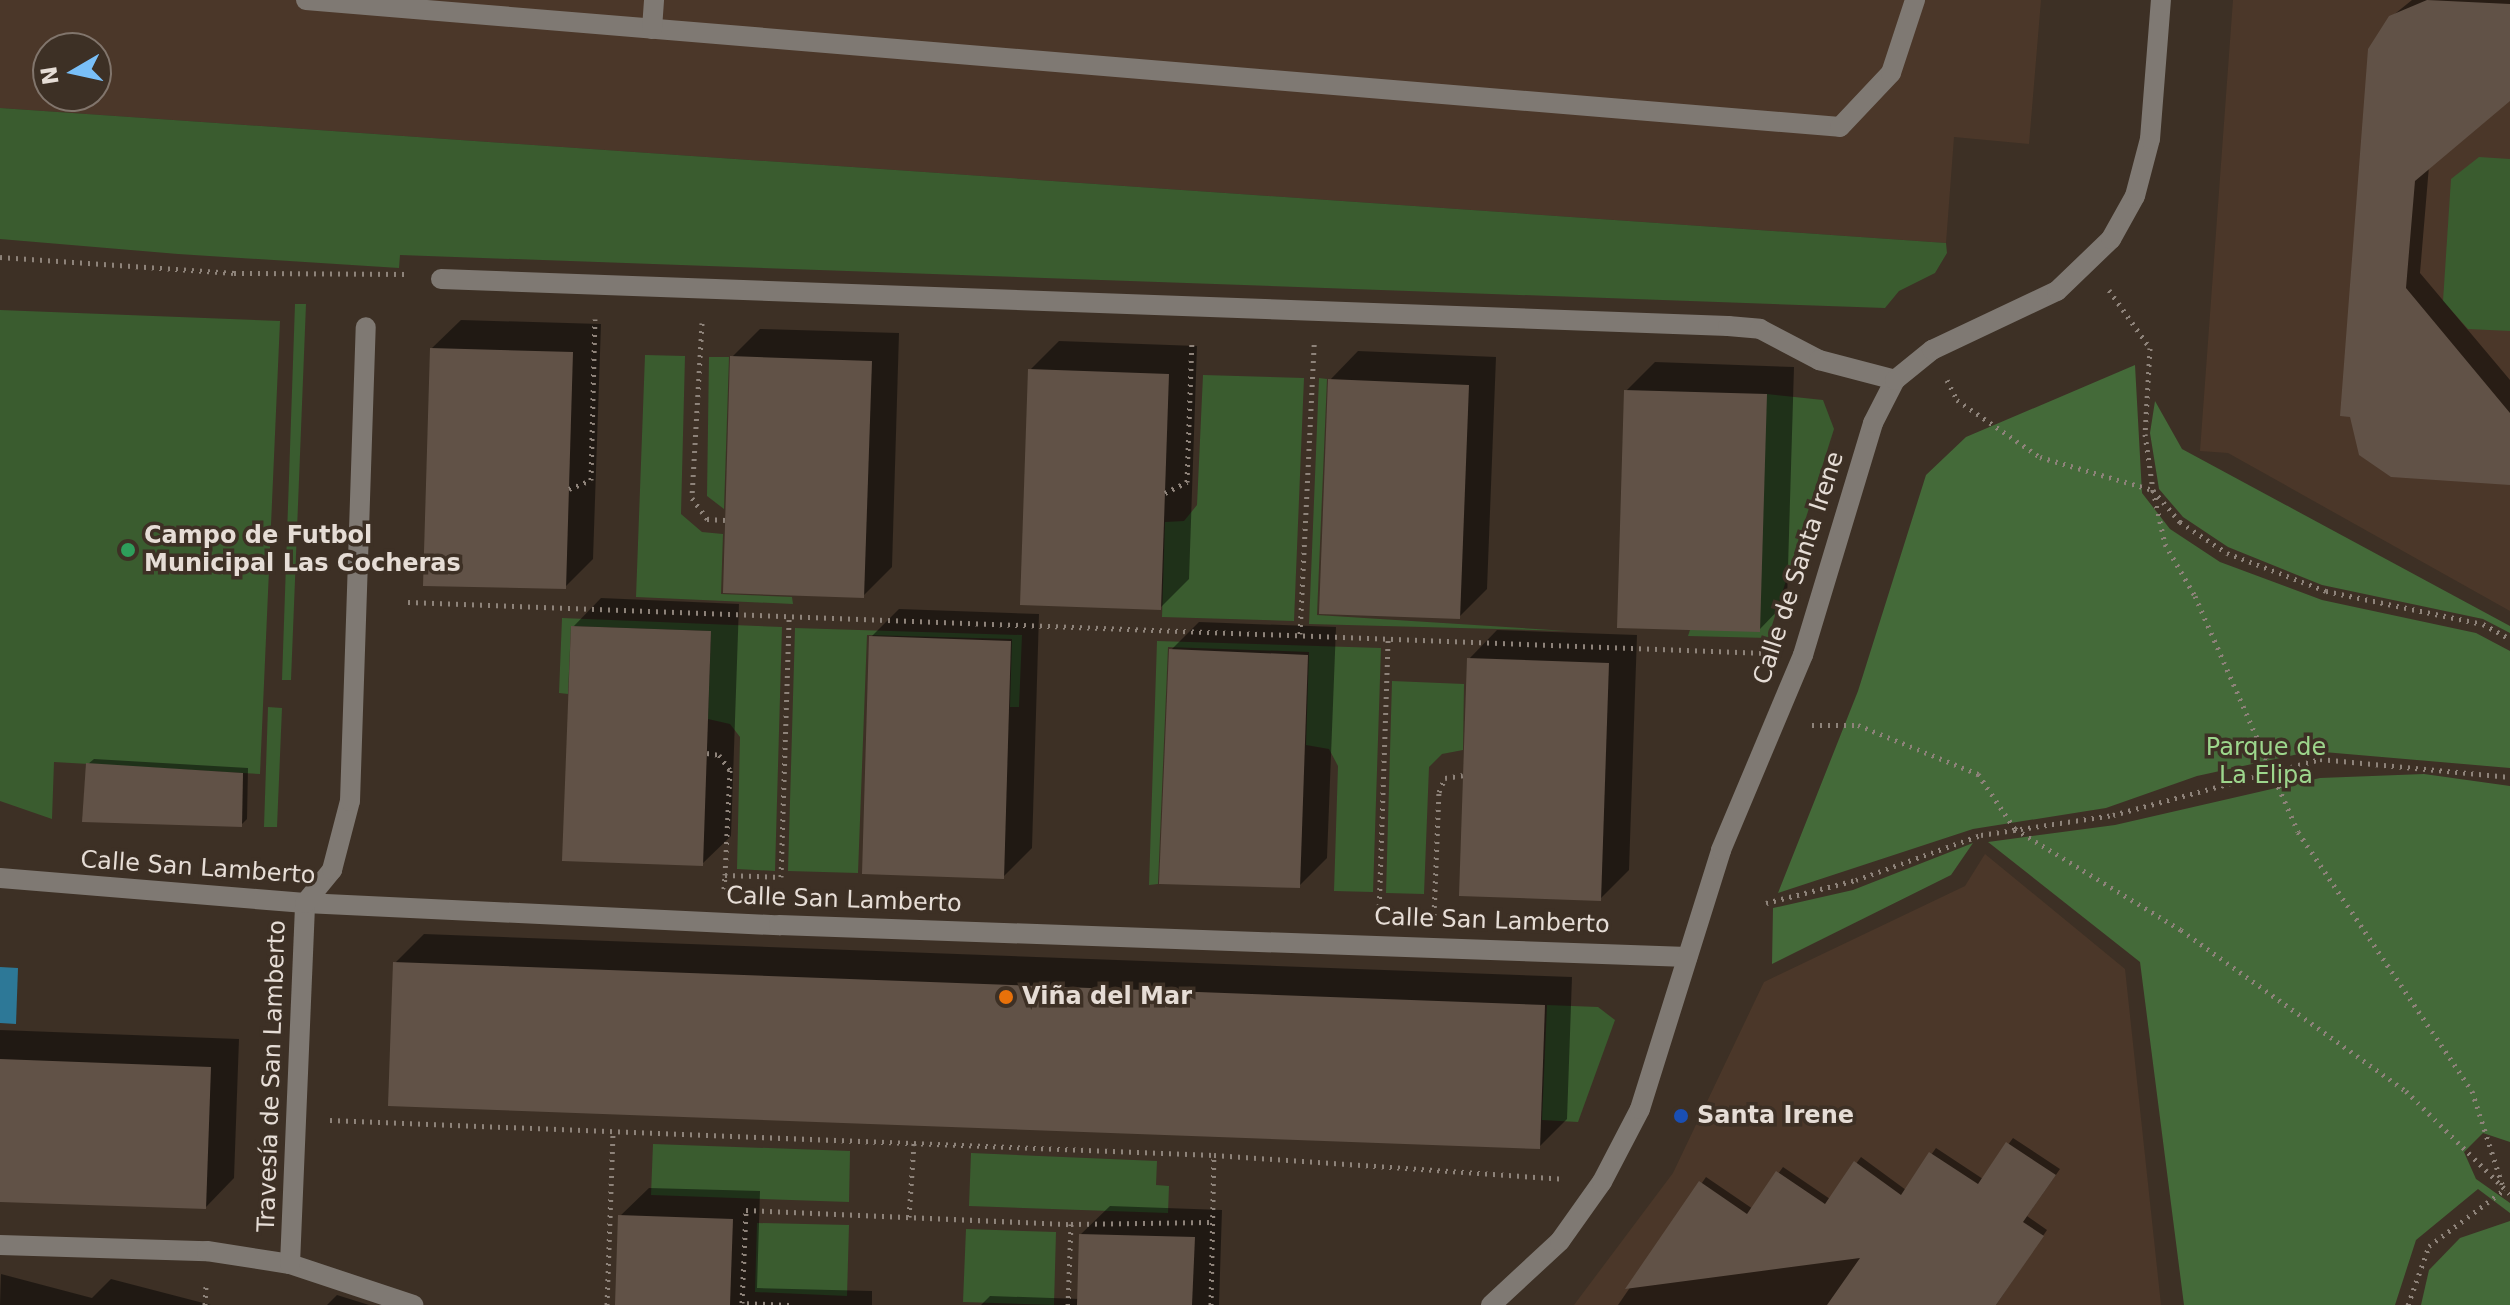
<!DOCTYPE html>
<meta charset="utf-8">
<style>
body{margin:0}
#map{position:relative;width:2510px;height:1305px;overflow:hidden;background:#3d3025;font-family:"DejaVu Sans",sans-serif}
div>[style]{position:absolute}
.built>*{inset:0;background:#4b3729}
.green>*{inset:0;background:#3a5c2f}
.forest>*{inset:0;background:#446a39}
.water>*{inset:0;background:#2d7897}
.shadow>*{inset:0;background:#0007}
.building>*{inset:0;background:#615247}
.path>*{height:5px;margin-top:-2.5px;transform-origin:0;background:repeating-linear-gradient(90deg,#8e837a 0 2px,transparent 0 8px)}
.minor>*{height:20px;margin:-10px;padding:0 10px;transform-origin:10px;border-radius:10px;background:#7f7973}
.dots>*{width:22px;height:22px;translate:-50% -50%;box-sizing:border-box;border:4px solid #3d3025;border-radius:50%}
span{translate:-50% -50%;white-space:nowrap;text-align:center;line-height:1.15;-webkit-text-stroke:7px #3d3025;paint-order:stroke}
.poi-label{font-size:24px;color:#e6ddd6;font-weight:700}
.left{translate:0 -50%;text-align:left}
.street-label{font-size:24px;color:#e6ddd6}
.park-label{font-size:24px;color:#9dd68c}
.north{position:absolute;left:32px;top:32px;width:80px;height:80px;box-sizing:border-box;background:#3d3025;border:2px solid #81756c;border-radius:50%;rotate:261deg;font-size:22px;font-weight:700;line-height:32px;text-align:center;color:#e6ddd6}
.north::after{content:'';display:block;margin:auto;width:28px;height:36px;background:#79bff8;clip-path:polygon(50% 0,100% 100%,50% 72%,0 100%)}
</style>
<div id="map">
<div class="built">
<i style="clip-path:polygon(evenodd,0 0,2041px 0,2029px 144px,1954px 137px,1946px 243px,0 108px,0 0,48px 48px,96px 48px,96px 96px,48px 96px,48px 48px)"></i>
<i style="clip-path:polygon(2233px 0,2510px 0,2510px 611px,2228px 453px,2200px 451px)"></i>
<i style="clip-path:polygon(1985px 854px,2125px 969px,2161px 1305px,1574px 1305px,1673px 1173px,1764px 982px,1965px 886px)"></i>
</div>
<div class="green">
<i style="clip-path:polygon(0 108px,1946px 243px,1947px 253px,1935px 273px,1899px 291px,1885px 308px,400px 255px,399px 268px,178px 254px,0 239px)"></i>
<i style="clip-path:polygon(2479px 157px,2510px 159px,2510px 331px,2468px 329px,2443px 301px,2451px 179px)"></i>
<i style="clip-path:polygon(295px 304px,306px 304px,291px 680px,282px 680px)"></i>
<i style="clip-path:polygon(0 310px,280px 321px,260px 774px,54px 762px,52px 819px,0 801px)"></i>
<i style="clip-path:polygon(645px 355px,685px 356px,681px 514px,702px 532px,723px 534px,721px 594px,792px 597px,793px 604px,636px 597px)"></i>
<i style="clip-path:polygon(709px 357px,729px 357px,724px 509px,707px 496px)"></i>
<i style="clip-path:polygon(1203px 375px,1304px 378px,1294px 621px,1162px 617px,1165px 522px,1184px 521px,1197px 505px)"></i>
<i style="clip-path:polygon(1319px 378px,1327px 379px,1317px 615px,1568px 631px,1309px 624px)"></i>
<i style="clip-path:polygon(1767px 394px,1823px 400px,1834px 429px,1768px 638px,1688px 636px)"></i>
<i style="clip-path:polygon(562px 618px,782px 627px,775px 871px,737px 869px,740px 737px,730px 724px,708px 719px,711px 631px,571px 626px,568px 694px,559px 693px)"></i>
<i style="clip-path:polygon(795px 628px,1022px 635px,1019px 707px,1010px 707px,1012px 639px,867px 635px,858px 873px,788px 871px)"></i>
<i style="clip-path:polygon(1157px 641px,1381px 648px,1373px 892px,1334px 891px,1338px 766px,1329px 749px,1306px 745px,1309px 652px,1168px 647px,1158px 884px,1149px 885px)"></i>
<i style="clip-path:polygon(1392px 681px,1464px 684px,1463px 750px,1442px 754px,1429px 767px,1424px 894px,1386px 893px)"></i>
<i style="clip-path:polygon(268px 707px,282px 708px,277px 827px,264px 827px)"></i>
<i style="clip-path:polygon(1547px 1005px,1598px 1007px,1615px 1020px,1578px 1122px,1542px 1120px)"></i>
<i style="clip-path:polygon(653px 1144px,850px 1151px,849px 1202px,651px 1195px)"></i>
<i style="clip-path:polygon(971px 1153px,1157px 1161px,1156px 1185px,1169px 1186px,1168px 1213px,969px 1206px)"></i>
<i style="clip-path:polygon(757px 1223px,849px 1225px,847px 1296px,755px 1292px)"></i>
<i style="clip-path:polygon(966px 1229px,1056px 1232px,1054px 1305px,963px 1302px)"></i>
</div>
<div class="forest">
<i style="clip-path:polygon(2135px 365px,2142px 493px,2170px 529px,2220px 562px,2322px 600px,2476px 633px,2510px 651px,2510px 768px,2312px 751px,2197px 776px,2106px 808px,1973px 829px,1778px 893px,1858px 691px,1926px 475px,1966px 437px)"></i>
<i style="clip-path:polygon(2155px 401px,2182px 449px,2510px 626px,2510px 633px,2483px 619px,2322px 585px,2228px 547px,2183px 517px,2159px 489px,2150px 433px)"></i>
<i style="clip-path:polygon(2424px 774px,2510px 786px,2510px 1142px,2483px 1133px,2464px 1152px,2476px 1179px,2510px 1203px,2510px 1213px,2478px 1189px,2416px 1240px,2395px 1305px,2184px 1305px,2140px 962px,1988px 842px,2115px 825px,2320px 778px)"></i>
<i style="clip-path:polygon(1973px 843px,1951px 875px,1772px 964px,1773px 908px,1853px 890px)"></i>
<i style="clip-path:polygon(2510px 1221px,2510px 1305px,2421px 1305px,2429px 1270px,2460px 1238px)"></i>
</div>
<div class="water">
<i style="clip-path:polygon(0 967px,18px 968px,16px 1024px,0 1023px)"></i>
</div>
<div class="shadow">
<i style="clip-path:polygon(2510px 0,2510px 95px,2429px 166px,2420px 273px,2510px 380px,2510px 484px,2392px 475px,2391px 17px,2412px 0)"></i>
<i style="clip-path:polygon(461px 320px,601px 324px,593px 559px,565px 587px,432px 348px)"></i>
<i style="clip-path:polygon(760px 329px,899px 333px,892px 567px,863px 596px,732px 357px)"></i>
<i style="clip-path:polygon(1059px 341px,1197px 346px,1189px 579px,1160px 608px,1030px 370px)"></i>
<i style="clip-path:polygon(1358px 351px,1496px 357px,1487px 589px,1459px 617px,1330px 380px)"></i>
<i style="clip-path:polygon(1655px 362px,1794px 367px,1787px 601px,1759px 630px,1626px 391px)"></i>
<i style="clip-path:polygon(601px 598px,739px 604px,731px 836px,702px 864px,573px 627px)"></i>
<i style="clip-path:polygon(899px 609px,1039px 614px,1032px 848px,1003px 877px,871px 637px)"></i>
<i style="clip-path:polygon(1199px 622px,1336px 627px,1327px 858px,1299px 886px,1171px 650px)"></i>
<i style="clip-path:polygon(1497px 630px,1637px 635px,1629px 870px,1600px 899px,1469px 659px)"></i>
<i style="clip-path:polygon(94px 759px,248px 768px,247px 819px,241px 825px,88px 764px)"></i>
<i style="clip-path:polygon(424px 934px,1572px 977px,1567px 1119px,1539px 1147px,395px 963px)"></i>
<i style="clip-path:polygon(0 1030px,239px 1039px,234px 1178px,206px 1207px,0 1200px)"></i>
<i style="clip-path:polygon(2013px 1138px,2060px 1169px,2027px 1216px,2047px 1230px,1996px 1305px,1618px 1305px,1706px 1177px,1753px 1209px,1783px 1167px,1830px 1199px,1861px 1157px,1906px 1190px,1936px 1148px,1983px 1179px)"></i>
<i style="clip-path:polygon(649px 1188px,760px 1191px,757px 1288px,872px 1291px,872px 1305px,617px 1305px,620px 1216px)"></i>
<i style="clip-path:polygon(1110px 1206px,1222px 1210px,1219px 1305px,981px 1305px,990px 1296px,1080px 1299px,1081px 1234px)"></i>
<i style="clip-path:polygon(1px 1274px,92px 1298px,111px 1279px,211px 1305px,0 1305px)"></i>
<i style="clip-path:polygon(337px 1295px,369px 1305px,327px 1305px)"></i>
</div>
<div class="building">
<i style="clip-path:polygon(2427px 0,2510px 4px,2510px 101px,2415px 181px,2406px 288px,2510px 413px,2510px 485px,2391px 477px,2359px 455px,2350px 417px,2340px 416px,2368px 49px,2389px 16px)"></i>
<i style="clip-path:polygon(430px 348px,573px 352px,566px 589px,423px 586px)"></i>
<i style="clip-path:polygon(730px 356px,872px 361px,864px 598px,723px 593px)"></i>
<i style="clip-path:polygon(1028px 369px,1169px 374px,1161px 610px,1020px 605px)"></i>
<i style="clip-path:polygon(1328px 379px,1469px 385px,1460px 619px,1319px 614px)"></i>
<i style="clip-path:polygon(1624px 390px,1767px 394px,1760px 632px,1617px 628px)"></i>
<i style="clip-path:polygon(571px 626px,711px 631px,703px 866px,562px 861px)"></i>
<i style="clip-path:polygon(869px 636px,1011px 641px,1004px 879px,862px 874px)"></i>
<i style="clip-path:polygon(1169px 649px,1308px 655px,1300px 888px,1159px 884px)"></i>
<i style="clip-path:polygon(1467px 658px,1609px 663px,1601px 901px,1459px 896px)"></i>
<i style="clip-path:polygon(86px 763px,243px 773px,242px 827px,82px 822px)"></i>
<i style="clip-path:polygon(393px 962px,1545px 1005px,1540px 1149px,388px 1106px)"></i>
<i style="clip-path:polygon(0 1059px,211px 1067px,206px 1209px,0 1202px)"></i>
<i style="clip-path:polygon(2006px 1142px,2056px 1175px,2023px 1222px,2044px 1236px,1996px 1305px,1827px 1305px,1860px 1258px,1625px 1289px,1699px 1181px,1747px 1214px,1776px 1171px,1825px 1204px,1854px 1161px,1901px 1195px,1929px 1152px,1978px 1184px)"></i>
<i style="clip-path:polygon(618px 1215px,733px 1219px,730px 1305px,615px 1305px)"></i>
<i style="clip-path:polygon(1079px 1234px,1195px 1237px,1192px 1305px,1077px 1305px)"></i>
</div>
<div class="path">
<i style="left:0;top:257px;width:235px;rotate:3.9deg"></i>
<i style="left:234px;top:273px;width:174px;rotate:0.3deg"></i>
<i style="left:2109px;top:290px;width:71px;rotate:54.7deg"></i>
<i style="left:2150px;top:348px;width:86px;rotate:93.3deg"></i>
<i style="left:2145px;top:434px;width:57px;rotate:81.9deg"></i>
<i style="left:2153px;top:490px;width:42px;rotate:49.8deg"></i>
<i style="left:2180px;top:522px;width:56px;rotate:33.4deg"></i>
<i style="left:2227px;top:553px;width:106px;rotate:21deg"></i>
<i style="left:2326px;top:591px;width:160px;rotate:11.9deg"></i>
<i style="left:2483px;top:624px;width:31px;rotate:29deg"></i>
<i style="left:702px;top:323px;width:175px;rotate:93.3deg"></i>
<i style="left:692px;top:498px;width:26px;rotate:54deg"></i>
<i style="left:707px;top:519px;width:18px;rotate:3deg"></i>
<i style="left:1947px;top:380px;width:22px;rotate:63deg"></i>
<i style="left:1957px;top:400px;width:101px;rotate:34.5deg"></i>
<i style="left:2040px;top:457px;width:118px;rotate:16.3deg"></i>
<i style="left:2153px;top:490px;width:55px;rotate:77.5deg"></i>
<i style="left:2165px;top:544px;width:60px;rotate:60deg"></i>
<i style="left:2195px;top:596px;width:257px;rotate:66.4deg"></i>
<i style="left:2298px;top:832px;width:312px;rotate:56.1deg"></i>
<i style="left:2472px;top:1091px;width:104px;rotate:72.1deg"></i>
<i style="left:569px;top:489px;width:24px;rotate:-22deg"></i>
<i style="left:591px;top:480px;width:161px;rotate:-88.6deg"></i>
<i style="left:1165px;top:493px;width:25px;rotate:-27deg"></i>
<i style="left:1187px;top:482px;width:142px;rotate:-88deg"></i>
<i style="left:408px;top:602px;width:1359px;rotate:2.15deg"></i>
<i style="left:1300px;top:634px;width:291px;rotate:-87.2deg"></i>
<i style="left:1812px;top:725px;width:46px"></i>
<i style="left:1858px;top:725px;width:130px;rotate:22.2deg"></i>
<i style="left:1978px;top:774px;width:66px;rotate:56.1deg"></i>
<i style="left:2015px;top:829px;width:194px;rotate:31.3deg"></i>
<i style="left:2181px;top:930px;width:277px;rotate:35.6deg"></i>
<i style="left:2406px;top:1091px;width:146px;rotate:44.7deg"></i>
<i style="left:707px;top:753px;width:12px;rotate:9deg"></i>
<i style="left:719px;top:755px;width:19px;rotate:54deg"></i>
<i style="left:730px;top:770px;width:105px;rotate:92.7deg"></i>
<i style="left:724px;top:889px;width:14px;rotate:-86deg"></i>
<i style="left:725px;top:875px;width:56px;rotate:2deg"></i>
<i style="left:781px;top:877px;width:261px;rotate:-88.2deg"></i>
<i style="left:1766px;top:903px;width:93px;rotate:-14.3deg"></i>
<i style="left:1856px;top:880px;width:133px;rotate:-19.8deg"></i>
<i style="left:1981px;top:835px;width:134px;rotate:-8.6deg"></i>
<i style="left:2113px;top:815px;width:214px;rotate:-15.1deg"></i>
<i style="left:2320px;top:759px;width:191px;rotate:5.4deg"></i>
<i style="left:1379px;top:914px;width:277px;rotate:-88.1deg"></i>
<i style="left:1434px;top:915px;width:123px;rotate:-87.7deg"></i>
<i style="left:1439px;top:792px;width:15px;rotate:-67deg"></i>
<i style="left:1445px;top:778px;width:18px;rotate:-9deg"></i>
<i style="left:330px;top:1120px;width:885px;rotate:2.27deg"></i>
<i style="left:1214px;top:1155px;width:350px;rotate:3.9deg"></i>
<i style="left:909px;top:1217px;width:74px;rotate:-86.1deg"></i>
<i style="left:1071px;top:1224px;width:140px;rotate:-0.8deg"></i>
<i style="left:205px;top:1305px;width:21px;rotate:-87deg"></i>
<i style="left:607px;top:1305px;width:174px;rotate:-88deg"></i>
<i style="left:789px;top:1305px;width:47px;rotate:-177.6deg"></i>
<i style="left:742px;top:1303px;width:93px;rotate:-87.5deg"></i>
<i style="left:746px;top:1210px;width:325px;rotate:2.5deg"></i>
<i style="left:1071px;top:1224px;width:81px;rotate:92.1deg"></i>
<i style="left:1211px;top:1305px;width:150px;rotate:-88.9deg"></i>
<i style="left:2408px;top:1305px;width:63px;rotate:-70.4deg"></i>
<i style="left:2429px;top:1246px;width:94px;rotate:-36.7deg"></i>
</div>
<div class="minor">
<i style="left:306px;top:0;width:1539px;rotate:4.73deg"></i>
<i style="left:1840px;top:127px;width:74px;rotate:-46.6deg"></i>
<i style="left:1891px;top:73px;width:77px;rotate:-71.8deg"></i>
<i style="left:652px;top:29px;width:29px;rotate:-86deg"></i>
<i style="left:441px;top:279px;width:1288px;rotate:2.09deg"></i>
<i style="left:1728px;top:326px;width:32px;rotate:5deg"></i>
<i style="left:1760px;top:329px;width:67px;rotate:27.7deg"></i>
<i style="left:1819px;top:360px;width:79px;rotate:14.7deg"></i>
<i style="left:0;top:878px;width:306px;rotate:4.7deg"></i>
<i style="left:305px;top:903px;width:475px;rotate:2.7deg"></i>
<i style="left:779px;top:925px;width:909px;rotate:2.02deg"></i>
<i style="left:0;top:1245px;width:207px;rotate:1.7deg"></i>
<i style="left:207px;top:1251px;width:84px;rotate:8.9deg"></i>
<i style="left:290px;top:1264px;width:130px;rotate:18.4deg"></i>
<i style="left:290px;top:1264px;width:361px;rotate:-87.6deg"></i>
<i style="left:305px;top:903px;width:43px;rotate:-50.7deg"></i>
<i style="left:332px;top:870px;width:71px;rotate:-75.4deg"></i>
<i style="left:350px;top:801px;width:474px;rotate:-88.1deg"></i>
<i style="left:1491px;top:1305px;width:94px;rotate:-42.8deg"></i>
<i style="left:1560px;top:1241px;width:72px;rotate:-54.6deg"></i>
<i style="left:1602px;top:1182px;width:82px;rotate:-62.5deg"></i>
<i style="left:1640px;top:1109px;width:271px;rotate:-72.6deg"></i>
<i style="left:1721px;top:850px;width:212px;rotate:-67.2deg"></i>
<i style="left:1803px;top:655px;width:242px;rotate:-73.2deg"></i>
<i style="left:1873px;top:423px;width:48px;rotate:-62.9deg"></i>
<i style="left:1895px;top:380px;width:48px;rotate:-39deg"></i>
<i style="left:1932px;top:350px;width:138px;rotate:-25.3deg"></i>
<i style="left:2057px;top:291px;width:75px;rotate:-43.9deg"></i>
<i style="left:2111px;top:239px;width:49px;rotate:-60.8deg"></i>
<i style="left:2135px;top:196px;width:59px;rotate:-75.3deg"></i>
<i style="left:2150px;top:139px;width:139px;rotate:-85.5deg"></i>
</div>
<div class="dots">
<i style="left:128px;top:550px;background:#2e9e5b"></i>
<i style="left:1006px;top:997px;background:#e8710a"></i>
<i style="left:1681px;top:1116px;background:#1a4fb4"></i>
</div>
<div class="poi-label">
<span class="left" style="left:144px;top:550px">Campo de Futbol<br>Municipal Las Cocheras</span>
<span class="left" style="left:1022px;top:997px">Viña del Mar</span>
<span class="left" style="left:1697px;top:1116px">Santa Irene</span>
</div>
<div class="street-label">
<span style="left:1799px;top:568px;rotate:-72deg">Calle de Santa Irene</span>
<span style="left:198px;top:868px;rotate:4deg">Calle San Lamberto</span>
<span style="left:844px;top:900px;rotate:2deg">Calle San Lamberto</span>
<span style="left:1492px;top:921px;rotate:2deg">Calle San Lamberto</span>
<span style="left:272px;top:1076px;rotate:-88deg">Travesía de San Lamberto</span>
</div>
<div class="park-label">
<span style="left:2266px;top:762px">Parque de<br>La Elipa</span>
</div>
<div class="north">N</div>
</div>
